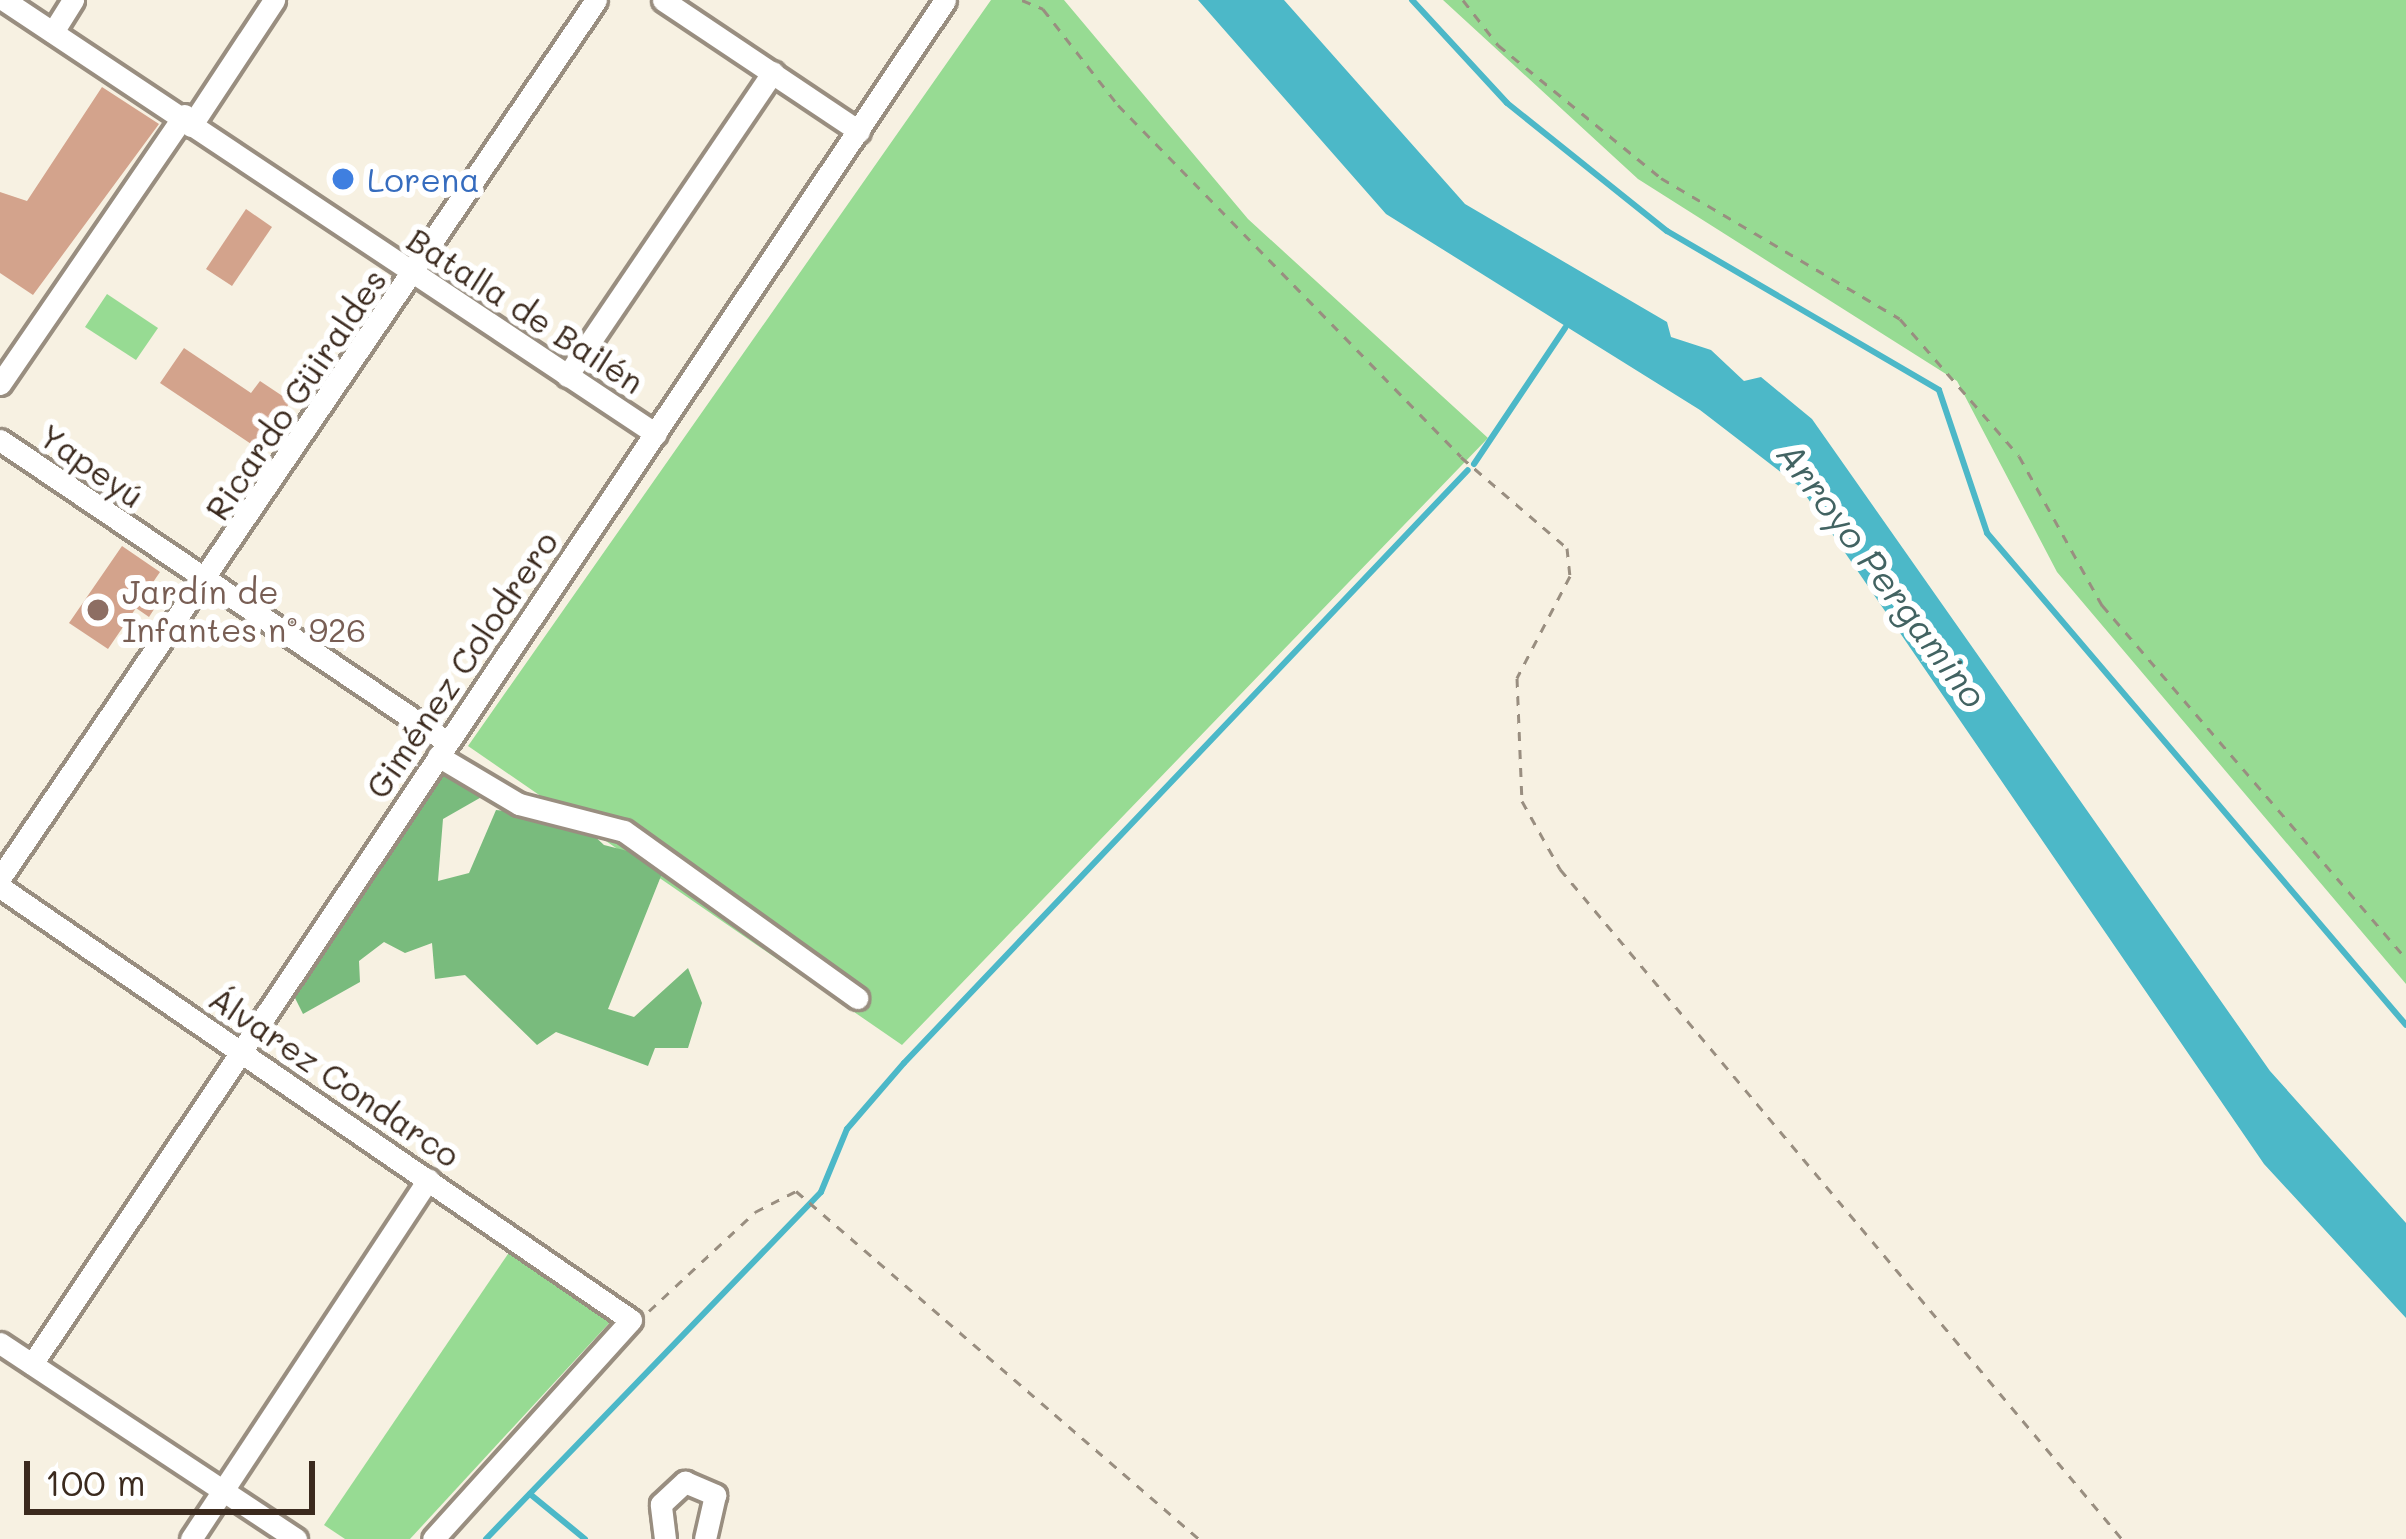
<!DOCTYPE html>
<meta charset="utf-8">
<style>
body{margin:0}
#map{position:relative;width:2406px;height:1539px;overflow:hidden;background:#f7f1e2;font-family:Mali,sans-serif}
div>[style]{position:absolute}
.green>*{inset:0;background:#97db93}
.forest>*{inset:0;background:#79bb7d}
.water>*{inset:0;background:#4cb8c8}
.stream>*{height:6px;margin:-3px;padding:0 3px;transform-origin:3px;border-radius:3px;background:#4cb8c8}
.building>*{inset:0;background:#d3a38c}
.path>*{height:3px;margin-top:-1.5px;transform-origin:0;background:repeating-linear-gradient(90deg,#998e80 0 9px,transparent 0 18px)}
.roads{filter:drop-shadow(3px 0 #998e80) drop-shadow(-3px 0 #998e80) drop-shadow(0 3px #998e80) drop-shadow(0 -3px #998e80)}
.minor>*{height:21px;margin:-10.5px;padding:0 10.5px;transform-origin:10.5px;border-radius:10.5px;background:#fff}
.dots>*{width:33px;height:33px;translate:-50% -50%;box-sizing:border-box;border:6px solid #fff;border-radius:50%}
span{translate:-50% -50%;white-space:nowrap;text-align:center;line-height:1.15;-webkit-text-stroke:12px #fff;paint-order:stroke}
.shop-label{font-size:33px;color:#366cbe}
.left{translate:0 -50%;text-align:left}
.street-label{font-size:33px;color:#3b2a1e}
.education-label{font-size:33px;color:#785e54}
.water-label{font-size:36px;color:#426362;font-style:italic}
.scale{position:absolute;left:24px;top:1461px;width:291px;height:54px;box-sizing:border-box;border:6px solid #3b2a1e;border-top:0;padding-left:15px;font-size:36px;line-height:42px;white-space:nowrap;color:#3b2a1e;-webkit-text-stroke:9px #fff;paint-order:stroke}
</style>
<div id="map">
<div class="green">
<i style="clip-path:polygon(991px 0,1064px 0,1248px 219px,1488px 438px,902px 1045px,468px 746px)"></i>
<i style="clip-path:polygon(1443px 0,2406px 0,2406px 984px,2057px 572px,1957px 381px,1638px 179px)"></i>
<i style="clip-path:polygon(107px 294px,158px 328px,136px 360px,85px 327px)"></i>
<i style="clip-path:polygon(512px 1248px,612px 1320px,410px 1539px,345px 1539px,324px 1525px)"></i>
</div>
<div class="forest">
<i style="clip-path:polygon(438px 768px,485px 795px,443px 819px,438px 881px,469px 873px,496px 810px,576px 819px,604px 845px,667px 861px,608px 1009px,634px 1017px,688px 968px,702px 1003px,688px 1048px,655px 1048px,648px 1066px,556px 1032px,537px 1045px,465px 975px,435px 979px,432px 943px,405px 953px,384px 942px,359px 961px,360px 982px,303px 1014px,293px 994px,310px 956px)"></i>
</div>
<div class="water">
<i style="clip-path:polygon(1198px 0,1284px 0,1465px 204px,1667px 322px,1671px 337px,1711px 350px,1744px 381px,1761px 377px,1812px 419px,2270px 1071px,2406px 1223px,2406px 1318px,2264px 1164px,1800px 487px,1700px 410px,1386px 214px)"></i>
</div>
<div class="stream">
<i style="left:1412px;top:0;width:140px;rotate:47.3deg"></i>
<i style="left:1507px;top:103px;width:205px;rotate:38.7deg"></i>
<i style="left:1667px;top:231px;width:315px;rotate:30.3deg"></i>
<i style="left:1939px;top:390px;width:151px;rotate:71.4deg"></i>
<i style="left:1987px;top:533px;width:646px;rotate:49.58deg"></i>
<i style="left:1474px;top:464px;width:164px;rotate:-56.2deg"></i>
<i style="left:530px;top:1494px;width:71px;rotate:39.3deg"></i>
<i style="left:486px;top:1539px;width:482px;rotate:-46deg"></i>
<i style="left:821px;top:1192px;width:68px;rotate:-67.6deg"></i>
<i style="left:847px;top:1129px;width:87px;rotate:-49.2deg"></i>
<i style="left:904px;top:1063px;width:818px;rotate:-46.44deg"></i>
</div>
<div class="building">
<i style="clip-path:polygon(102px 87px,159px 124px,33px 295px,0 273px,0 192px,27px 201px)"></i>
<i style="clip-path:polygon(246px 209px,272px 227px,232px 286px,206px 269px)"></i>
<i style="clip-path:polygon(184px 348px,251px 393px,260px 381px,290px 401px,270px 442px,257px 448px,160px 383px)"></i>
<i style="clip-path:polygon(122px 546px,160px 572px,145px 594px,158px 603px,149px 617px,136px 608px,108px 649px,69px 623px)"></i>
</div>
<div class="path">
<i style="left:1022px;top:0;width:23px;rotate:23deg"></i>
<i style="left:1043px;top:9px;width:122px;rotate:52deg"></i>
<i style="left:1118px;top:105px;width:491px;rotate:45.7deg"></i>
<i style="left:1461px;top:457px;width:140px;rotate:40.6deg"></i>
<i style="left:1567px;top:548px;width:28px;rotate:84deg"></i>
<i style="left:1570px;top:576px;width:115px;rotate:117.5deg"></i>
<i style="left:1517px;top:678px;width:123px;rotate:87.7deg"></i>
<i style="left:1522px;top:801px;width:78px;rotate:60.8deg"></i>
<i style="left:1560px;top:869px;width:874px;rotate:50.01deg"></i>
<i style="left:1463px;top:0;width:57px;rotate:52.1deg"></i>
<i style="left:1498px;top:45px;width:210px;rotate:39.2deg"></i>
<i style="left:1661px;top:178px;width:277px;rotate:30.5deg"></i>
<i style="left:1900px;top:319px;width:181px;rotate:49deg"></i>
<i style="left:2019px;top:456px;width:171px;rotate:60.9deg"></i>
<i style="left:2102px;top:605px;width:467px;rotate:49.3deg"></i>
<i style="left:649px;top:1311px;width:145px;rotate:-43deg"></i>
<i style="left:755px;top:1212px;width:46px;rotate:-27.1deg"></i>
<i style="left:796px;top:1191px;width:532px;rotate:40.81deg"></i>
</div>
<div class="roads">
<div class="minor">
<i style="left:4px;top:0;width:783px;rotate:33.65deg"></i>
<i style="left:663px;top:0;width:236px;rotate:33.8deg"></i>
<i style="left:53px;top:32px;width:38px;rotate:-58deg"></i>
<i style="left:191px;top:126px;width:151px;rotate:-56.6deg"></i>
<i style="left:567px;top:376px;width:367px;rotate:-55.9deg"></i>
<i style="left:0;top:384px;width:326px;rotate:-55.6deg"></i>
<i style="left:0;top:440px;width:539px;rotate:34.04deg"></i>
<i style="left:438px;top:756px;width:94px;rotate:30.7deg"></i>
<i style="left:519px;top:804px;width:108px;rotate:14.4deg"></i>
<i style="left:624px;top:831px;width:287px;rotate:35.6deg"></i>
<i style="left:0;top:878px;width:1061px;rotate:-55.83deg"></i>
<i style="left:0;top:887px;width:765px;rotate:34.46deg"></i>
<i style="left:631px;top:1320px;width:295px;rotate:132.1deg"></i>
<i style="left:0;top:1343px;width:355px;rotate:33.5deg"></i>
<i style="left:32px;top:1364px;width:1641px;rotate:-56.2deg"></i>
<i style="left:191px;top:1539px;width:431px;rotate:-56.6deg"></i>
<i style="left:665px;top:1539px;width:35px;rotate:-97deg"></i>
<i style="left:661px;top:1504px;width:33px;rotate:-43deg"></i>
<i style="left:685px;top:1482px;width:33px;rotate:23deg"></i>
<i style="left:715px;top:1495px;width:45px;rotate:102.8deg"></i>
</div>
</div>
<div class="dots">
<i style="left:343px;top:179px;background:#3f7fe0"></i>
<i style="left:98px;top:610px;background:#8d6e63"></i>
</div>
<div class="shop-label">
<span class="left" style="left:367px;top:179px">Lorena</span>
</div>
<div class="street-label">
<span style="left:526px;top:310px;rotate:33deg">Batalla de Bailén</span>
<span style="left:295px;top:394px;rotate:-56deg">Ricardo Güiraldes</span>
<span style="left:92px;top:465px;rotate:35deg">Yapeyú</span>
<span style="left:461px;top:664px;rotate:-56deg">Giménez Colodrero</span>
<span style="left:335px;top:1076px;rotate:34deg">Álvarez Condarco</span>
</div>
<div class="education-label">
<span class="left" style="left:122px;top:610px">Jardín de<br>Infantes nº 926</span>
</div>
<div class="water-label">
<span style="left:1883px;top:574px;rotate:53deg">Arroyo Pergamino</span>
</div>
<div class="scale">100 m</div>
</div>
